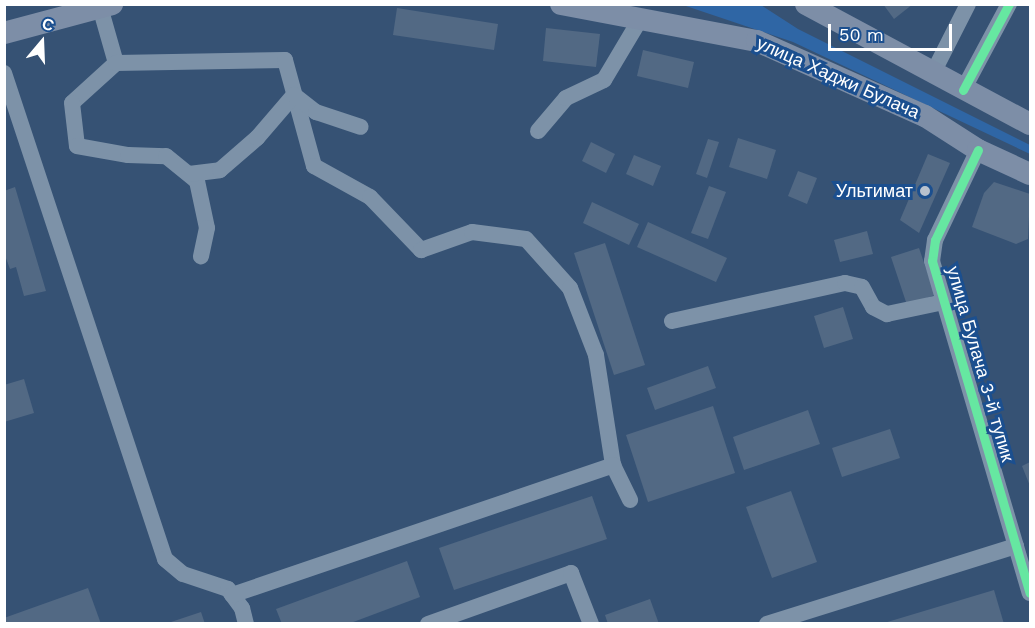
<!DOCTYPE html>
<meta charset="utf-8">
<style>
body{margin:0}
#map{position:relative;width:1035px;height:628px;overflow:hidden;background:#365274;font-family:"Work Sans",sans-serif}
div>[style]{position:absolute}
.green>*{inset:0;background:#2f66a5}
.building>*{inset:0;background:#526984}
.minor>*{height:16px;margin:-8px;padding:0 8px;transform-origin:8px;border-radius:8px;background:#7d92a8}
.major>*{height:22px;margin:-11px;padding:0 11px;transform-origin:11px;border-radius:11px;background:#7d8ea7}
.cycleway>*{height:9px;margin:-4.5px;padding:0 4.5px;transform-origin:4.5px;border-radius:4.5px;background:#66e7a1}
.dots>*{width:16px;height:16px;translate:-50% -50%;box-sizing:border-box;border:3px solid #1b4f8f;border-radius:50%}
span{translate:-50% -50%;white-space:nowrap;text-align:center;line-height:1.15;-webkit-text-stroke:6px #1b4f8f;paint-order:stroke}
.street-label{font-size:18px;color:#fff}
.poi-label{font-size:18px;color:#fff}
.right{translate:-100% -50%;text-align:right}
.frame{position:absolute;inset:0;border:6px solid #fff;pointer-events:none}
.north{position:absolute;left:12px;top:12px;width:60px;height:60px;-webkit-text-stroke:4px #1b4f8f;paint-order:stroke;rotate:19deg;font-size:16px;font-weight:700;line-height:24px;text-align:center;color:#fff}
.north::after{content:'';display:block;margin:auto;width:21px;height:27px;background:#fff;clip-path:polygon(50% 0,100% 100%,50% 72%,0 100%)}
.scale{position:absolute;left:828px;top:24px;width:124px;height:27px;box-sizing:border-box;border:3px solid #fff;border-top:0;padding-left:8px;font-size:18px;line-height:21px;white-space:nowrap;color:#fff;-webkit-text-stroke:4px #1b4f8f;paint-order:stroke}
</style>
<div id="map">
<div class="green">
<i style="clip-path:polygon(683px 5px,761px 5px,798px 29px,1030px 145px,1030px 154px,793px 42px)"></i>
</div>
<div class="building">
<i style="clip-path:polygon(883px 4px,913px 4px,894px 19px)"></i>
<i style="clip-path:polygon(397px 8px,498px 24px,494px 50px,393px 35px)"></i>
<i style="clip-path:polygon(546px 28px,600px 34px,596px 67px,543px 61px)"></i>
<i style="clip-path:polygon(643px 50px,694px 62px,688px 88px,637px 76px)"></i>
<i style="clip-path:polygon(738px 138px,776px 150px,767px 179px,729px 167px)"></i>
<i style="clip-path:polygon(708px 139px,719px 142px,707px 178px,696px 174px)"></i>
<i style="clip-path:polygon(591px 142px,615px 154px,606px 173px,582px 161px)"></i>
<i style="clip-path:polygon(928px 154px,950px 163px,919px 233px,900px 220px)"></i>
<i style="clip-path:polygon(634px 155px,661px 166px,653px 186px,626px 174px)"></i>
<i style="clip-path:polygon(798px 171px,817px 178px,807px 204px,788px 196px)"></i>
<i style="clip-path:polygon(994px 182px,1030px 194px,1028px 239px,1016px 244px,972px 227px,984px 193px)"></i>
<i style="clip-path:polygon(709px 186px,726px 192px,708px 239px,691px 233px)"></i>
<i style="clip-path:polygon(15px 187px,46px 291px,24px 296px,16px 267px,10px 269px,4px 253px,4px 191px)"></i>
<i style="clip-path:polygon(592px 202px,639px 224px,629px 245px,583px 223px)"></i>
<i style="clip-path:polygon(648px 222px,727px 258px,716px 282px,637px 247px)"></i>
<i style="clip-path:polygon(867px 231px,873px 254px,840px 262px,834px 240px)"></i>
<i style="clip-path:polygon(605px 243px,645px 365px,614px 375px,574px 253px)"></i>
<i style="clip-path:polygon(919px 248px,935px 295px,907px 305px,891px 257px)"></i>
<i style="clip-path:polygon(843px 307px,853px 339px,824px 348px,814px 316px)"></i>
<i style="clip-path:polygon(708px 366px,716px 388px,655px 410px,647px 388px)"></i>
<i style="clip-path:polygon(24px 379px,34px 413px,4px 422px,4px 385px)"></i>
<i style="clip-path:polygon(713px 406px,735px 473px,648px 502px,626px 435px)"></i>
<i style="clip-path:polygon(808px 410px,820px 444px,744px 470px,733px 437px)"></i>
<i style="clip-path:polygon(890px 429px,900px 458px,842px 477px,832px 448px)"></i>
<i style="clip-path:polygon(1030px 462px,1030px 486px,1022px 466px)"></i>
<i style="clip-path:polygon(791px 491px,817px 562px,772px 578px,746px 507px)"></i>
<i style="clip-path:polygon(592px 496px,607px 539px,454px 590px,439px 548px)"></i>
<i style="clip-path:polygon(407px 561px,420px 597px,348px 624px,282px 624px,276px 609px)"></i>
<i style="clip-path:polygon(88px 588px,101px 624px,4px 624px,4px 618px)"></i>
<i style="clip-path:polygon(994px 590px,1004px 624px,884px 624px,884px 623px)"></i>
<i style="clip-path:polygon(650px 599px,659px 624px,608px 624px,605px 615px)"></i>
<i style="clip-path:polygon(201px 612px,205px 624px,168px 624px,168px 623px)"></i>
</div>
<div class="minor">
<i style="left:100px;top:7px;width:58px;rotate:74.1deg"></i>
<i style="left:116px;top:63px;width:59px;rotate:137.7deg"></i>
<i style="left:72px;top:103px;width:43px;rotate:83.4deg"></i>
<i style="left:77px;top:146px;width:52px;rotate:10deg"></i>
<i style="left:128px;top:155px;width:38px;rotate:2deg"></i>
<i style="left:166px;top:156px;width:40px;rotate:39deg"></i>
<i style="left:197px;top:181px;width:48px;rotate:78deg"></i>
<i style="left:207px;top:228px;width:29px;rotate:102deg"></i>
<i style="left:116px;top:63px;width:169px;rotate:-1deg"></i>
<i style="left:285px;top:60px;width:110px;rotate:74.7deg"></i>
<i style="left:314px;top:166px;width:64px;rotate:29deg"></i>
<i style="left:370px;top:197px;width:74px;rotate:46.1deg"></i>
<i style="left:421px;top:250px;width:54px;rotate:-19.4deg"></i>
<i style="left:472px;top:232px;width:54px;rotate:7.4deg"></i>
<i style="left:526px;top:239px;width:66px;rotate:48.1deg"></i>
<i style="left:570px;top:288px;width:72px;rotate:68.8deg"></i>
<i style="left:596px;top:355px;width:111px;rotate:81.2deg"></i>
<i style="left:613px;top:465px;width:39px;rotate:64deg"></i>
<i style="left:4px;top:73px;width:512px;rotate:71.67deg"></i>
<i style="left:165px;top:559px;width:23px;rotate:40deg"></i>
<i style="left:183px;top:574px;width:47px;rotate:18.4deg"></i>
<i style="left:228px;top:589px;width:24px;rotate:54deg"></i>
<i style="left:242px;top:608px;width:16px;rotate:76deg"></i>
<i style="left:933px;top:73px;width:77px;rotate:-63.1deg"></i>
<i style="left:963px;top:90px;width:98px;rotate:-61.9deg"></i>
<i style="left:538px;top:131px;width:43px;rotate:-49.7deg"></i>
<i style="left:566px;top:98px;width:42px;rotate:-25.3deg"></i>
<i style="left:604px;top:80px;width:72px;rotate:-59.2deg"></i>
<i style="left:978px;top:150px;width:100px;rotate:115.5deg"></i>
<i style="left:935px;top:240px;width:21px;rotate:98deg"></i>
<i style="left:932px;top:261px;width:346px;rotate:73.6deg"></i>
<i style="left:189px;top:174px;width:31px;rotate:-7deg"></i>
<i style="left:220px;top:170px;width:49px;rotate:-40.9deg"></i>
<i style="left:257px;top:138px;width:57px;rotate:-49.3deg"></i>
<i style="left:294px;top:95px;width:28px;rotate:38deg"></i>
<i style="left:316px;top:112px;width:47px;rotate:18.4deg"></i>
<i style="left:672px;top:321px;width:177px;rotate:-12.4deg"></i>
<i style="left:845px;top:283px;width:17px;rotate:13deg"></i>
<i style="left:862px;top:287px;width:23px;rotate:61deg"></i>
<i style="left:873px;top:307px;width:16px;rotate:27deg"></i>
<i style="left:887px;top:314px;width:58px;rotate:-11.9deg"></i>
<i style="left:232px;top:595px;width:403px;rotate:-18.8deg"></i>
<i style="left:428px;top:624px;width:152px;rotate:-19.6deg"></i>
<i style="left:571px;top:573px;width:55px;rotate:68.6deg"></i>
<i style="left:767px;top:624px;width:261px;rotate:-17.4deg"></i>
</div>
<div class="major">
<i style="left:561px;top:4px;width:199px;rotate:10.7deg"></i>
<i style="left:757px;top:41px;width:184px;rotate:24.1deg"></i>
<i style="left:925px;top:116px;width:63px;rotate:32.7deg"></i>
<i style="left:978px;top:150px;width:57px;rotate:24.8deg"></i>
<i style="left:806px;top:4px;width:254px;rotate:28.2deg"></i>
<i style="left:4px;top:33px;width:112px;rotate:-15deg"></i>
</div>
<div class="cycleway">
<i style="left:963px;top:90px;width:98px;rotate:-61.9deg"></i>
<i style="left:978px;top:150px;width:100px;rotate:115.5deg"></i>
<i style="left:935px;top:240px;width:21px;rotate:98deg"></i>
<i style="left:932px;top:261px;width:346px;rotate:73.6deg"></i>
</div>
<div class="dots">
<i style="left:925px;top:191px;background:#b9c2ce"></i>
</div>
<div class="street-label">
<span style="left:838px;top:78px;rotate:24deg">улица Хаджи Булача</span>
<span style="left:980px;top:364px;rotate:74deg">улица Булача 3-й тупик</span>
</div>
<div class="poi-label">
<span class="right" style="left:913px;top:191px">Ультимат</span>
</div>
<div class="frame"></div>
<div class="north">С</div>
<div class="scale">50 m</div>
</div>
